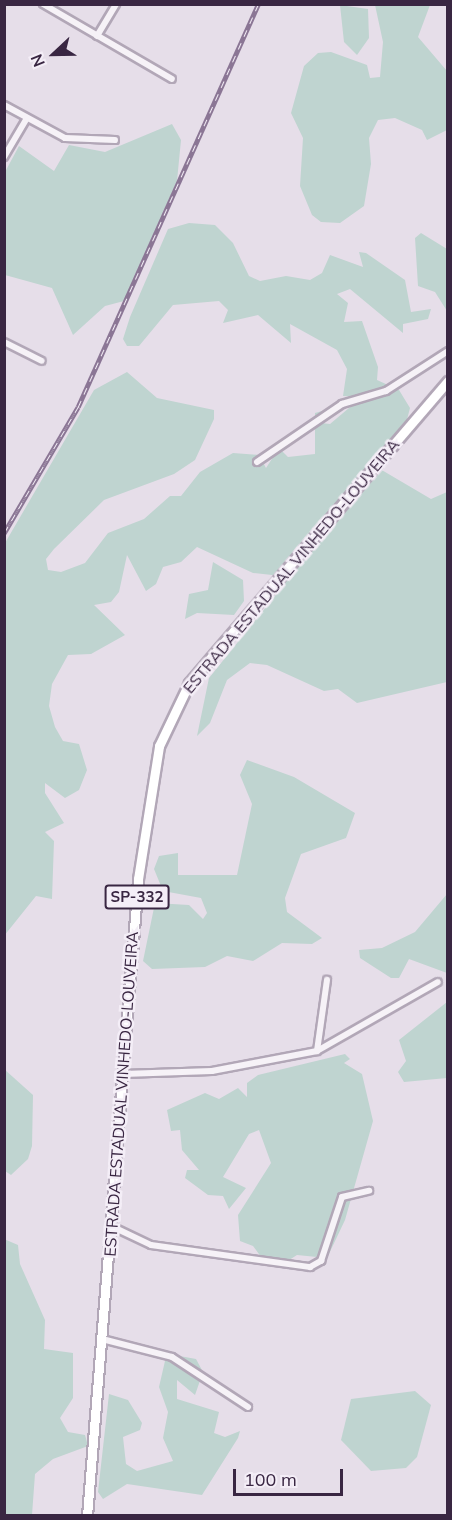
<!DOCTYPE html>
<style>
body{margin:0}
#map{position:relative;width:452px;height:1520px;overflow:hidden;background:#e6dee9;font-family:Mulish,sans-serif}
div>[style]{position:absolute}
.green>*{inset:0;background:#bfd4d0}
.roads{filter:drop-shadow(2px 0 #b2a7b7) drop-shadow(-2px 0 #b2a7b7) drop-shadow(0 2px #b2a7b7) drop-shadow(0 -2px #b2a7b7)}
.street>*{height:6px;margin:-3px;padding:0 3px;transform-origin:3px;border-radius:3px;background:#f6f2f7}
.primary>*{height:9px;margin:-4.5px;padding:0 4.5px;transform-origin:4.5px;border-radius:4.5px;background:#fff}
.rail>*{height:4.5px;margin-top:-2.25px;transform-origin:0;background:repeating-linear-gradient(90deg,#f4eef7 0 7px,#8b7695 0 14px);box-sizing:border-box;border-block:2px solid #8b7695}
span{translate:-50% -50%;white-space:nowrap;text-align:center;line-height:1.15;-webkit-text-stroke:5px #f4eef7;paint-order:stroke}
.shield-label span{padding:2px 4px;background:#f4eef7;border:2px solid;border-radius:4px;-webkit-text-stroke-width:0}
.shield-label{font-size:15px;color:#392642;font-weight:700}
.street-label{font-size:16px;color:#392642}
.frame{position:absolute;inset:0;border:6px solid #392642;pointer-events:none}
.north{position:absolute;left:24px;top:24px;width:60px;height:60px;-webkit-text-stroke:4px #f4eef7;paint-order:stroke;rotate:248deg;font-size:16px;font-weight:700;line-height:24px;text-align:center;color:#392642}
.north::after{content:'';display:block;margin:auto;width:21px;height:27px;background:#392642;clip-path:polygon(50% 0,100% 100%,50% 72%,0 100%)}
.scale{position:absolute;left:233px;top:1469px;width:110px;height:27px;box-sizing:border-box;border:3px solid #392642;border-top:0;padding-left:8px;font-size:18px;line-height:21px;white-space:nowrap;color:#392642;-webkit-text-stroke:4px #f4eef7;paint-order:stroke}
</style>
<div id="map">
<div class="green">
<i style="clip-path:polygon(340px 5px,368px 9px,369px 38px,357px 55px,344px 42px)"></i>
<i style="clip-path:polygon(375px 5px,430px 5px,418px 37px,447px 71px,447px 130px,427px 140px,422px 130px,395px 118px,378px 120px,369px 138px,371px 164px,364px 206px,340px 223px,321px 222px,312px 215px,300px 186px,303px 138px,291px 113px,304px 66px,318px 53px,331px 52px,367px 65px,370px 78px,380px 77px,383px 42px)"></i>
<i style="clip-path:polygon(172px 124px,181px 140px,177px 181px,124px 301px,105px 306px,73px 335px,52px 288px,5px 275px,5px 172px,19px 146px,54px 171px,69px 145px,105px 152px)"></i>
<i style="clip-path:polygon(189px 223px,215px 225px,233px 243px,249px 276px,260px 281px,286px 276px,310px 280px,322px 273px,330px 255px,363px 267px,359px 252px,366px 253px,405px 280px,411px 312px,431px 309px,428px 319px,403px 324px,403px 333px,350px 289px,337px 294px,348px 303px,344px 322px,362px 321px,378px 367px,377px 380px,399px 390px,410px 408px,404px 431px,380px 469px,431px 499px,447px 492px,447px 682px,357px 703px,338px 689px,324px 691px,267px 665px,250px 663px,227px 680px,210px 723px,197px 736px,209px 678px,290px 577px,253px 573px,197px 547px,181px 562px,163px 567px,156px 584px,146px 591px,127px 555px,119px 592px,111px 602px,94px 605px,125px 635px,91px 654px,68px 655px,52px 684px,49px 706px,55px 727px,63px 741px,79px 744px,87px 770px,79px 790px,65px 798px,45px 783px,45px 793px,64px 823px,45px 832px,54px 841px,52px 899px,36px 896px,4px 936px,5px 543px,94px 390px,127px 372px,157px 398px,214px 410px,214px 419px,195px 460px,174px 474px,104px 500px,54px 549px,46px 559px,48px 570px,61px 572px,85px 563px,108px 533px,144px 519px,170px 496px,181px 496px,200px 472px,233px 453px,259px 455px,266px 468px,279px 448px,288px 457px,315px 454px,315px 413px,322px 411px,321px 423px,330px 424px,362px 397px,343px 396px,347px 369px,337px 350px,290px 324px,291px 343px,258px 315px,223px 323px,228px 310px,219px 301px,173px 305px,139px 346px,127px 346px,123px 339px,130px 317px,168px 229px)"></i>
<i style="clip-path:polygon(421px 233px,447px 249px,447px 311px,435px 292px,418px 286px,415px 238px)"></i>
<i style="clip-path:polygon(213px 562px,243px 580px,244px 601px,234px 615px,197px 613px,185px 619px,189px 594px,208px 590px)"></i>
<i style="clip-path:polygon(247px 760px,294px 777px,355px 813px,346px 838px,301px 854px,285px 898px,287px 912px,322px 938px,312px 944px,282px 943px,253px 961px,227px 956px,205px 967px,152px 969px,143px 961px,155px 903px,189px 905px,203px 919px,207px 913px,201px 898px,163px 891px,154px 869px,159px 856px,178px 853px,178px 875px,237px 875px,252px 804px,240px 775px)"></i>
<i style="clip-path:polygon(447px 894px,447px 973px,409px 959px,399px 978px,391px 978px,360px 958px,359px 950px,382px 948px,415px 932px)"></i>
<i style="clip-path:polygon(447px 1002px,447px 1078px,404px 1082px,398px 1072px,406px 1061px,399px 1040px)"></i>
<i style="clip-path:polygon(345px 1054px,350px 1059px,344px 1063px,362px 1074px,373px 1121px,345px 1220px,327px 1258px,297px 1255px,286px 1262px,264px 1261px,253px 1246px,240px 1241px,238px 1215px,271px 1163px,259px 1130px,249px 1134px,223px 1177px,246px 1188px,229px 1209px,223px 1196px,208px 1195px,185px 1178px,187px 1170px,199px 1170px,182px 1150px,180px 1130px,171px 1131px,167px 1110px,205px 1093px,219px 1099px,238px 1088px,247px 1097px,247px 1083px,258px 1075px)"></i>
<i style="clip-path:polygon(4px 1069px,33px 1095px,32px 1146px,28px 1159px,11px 1175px,5px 1171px)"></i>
<i style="clip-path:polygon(4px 1239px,18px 1245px,20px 1264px,45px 1320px,44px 1349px,73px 1353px,73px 1398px,60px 1418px,68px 1432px,85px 1435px,88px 1446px,53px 1459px,35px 1474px,32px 1515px,5px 1515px)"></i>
<i style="clip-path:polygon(174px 1355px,196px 1359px,203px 1372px,195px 1395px,177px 1380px,177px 1399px,219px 1412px,214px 1433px,225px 1437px,240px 1431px,238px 1438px,202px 1495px,127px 1484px,103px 1499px,98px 1492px,109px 1394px,128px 1400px,142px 1423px,140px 1430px,123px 1437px,126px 1464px,137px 1471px,173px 1461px,163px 1438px,168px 1412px,159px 1387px,165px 1361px)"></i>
<i style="clip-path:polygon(415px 1391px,431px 1405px,417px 1457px,406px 1468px,371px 1471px,341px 1440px,351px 1399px)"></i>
</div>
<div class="roads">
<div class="street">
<i style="left:43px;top:4px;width:149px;rotate:30.2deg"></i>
<i style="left:97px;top:36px;width:37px;rotate:-59deg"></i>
<i style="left:4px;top:105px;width:69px;rotate:28.4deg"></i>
<i style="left:65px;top:138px;width:50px;rotate:2.3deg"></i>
<i style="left:4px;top:157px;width:45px;rotate:-59.5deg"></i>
<i style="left:4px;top:342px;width:42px;rotate:26.6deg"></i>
<i style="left:257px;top:462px;width:103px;rotate:-34.3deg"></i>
<i style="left:342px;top:404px;width:46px;rotate:-16.5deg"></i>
<i style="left:386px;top:391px;width:74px;rotate:-32.8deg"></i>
<i style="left:317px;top:1051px;width:72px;rotate:-82deg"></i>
<i style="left:123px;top:1074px;width:89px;rotate:-1.9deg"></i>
<i style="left:212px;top:1071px;width:107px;rotate:-10.8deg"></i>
<i style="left:317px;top:1051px;width:139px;rotate:-29.7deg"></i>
<i style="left:111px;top:1226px;width:44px;rotate:25.4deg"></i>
<i style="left:151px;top:1245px;width:161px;rotate:7.9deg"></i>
<i style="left:310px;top:1267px;width:13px;rotate:-29deg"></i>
<i style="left:321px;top:1261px;width:67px;rotate:-71.8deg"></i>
<i style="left:342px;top:1197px;width:28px;rotate:-13deg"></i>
<i style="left:102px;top:1339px;width:72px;rotate:14.4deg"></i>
<i style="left:172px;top:1357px;width:91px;rotate:33.3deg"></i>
</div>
<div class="primary">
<i style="left:87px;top:1516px;width:639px;rotate:-85.42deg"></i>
<i style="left:138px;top:879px;width:135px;rotate:-81deg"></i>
<i style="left:159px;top:746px;width:70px;rotate:-64.5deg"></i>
<i style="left:189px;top:683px;width:398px;rotate:-49.4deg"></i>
</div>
</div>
<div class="rail">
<i style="left:4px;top:533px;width:146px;rotate:-59.6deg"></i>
<i style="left:78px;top:407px;width:441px;rotate:-65.9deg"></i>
</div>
<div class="shield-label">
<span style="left:137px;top:897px">SP-332</span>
</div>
<div class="street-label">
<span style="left:291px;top:566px;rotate:-50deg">ESTRADA ESTADUAL VINHEDO-LOUVEIRA</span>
<span style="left:121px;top:1094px;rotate:-86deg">ESTRADA ESTADUAL VINHEDO-LOUVEIRA</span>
</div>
<div class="frame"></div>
<div class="north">N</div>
<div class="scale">100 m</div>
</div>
